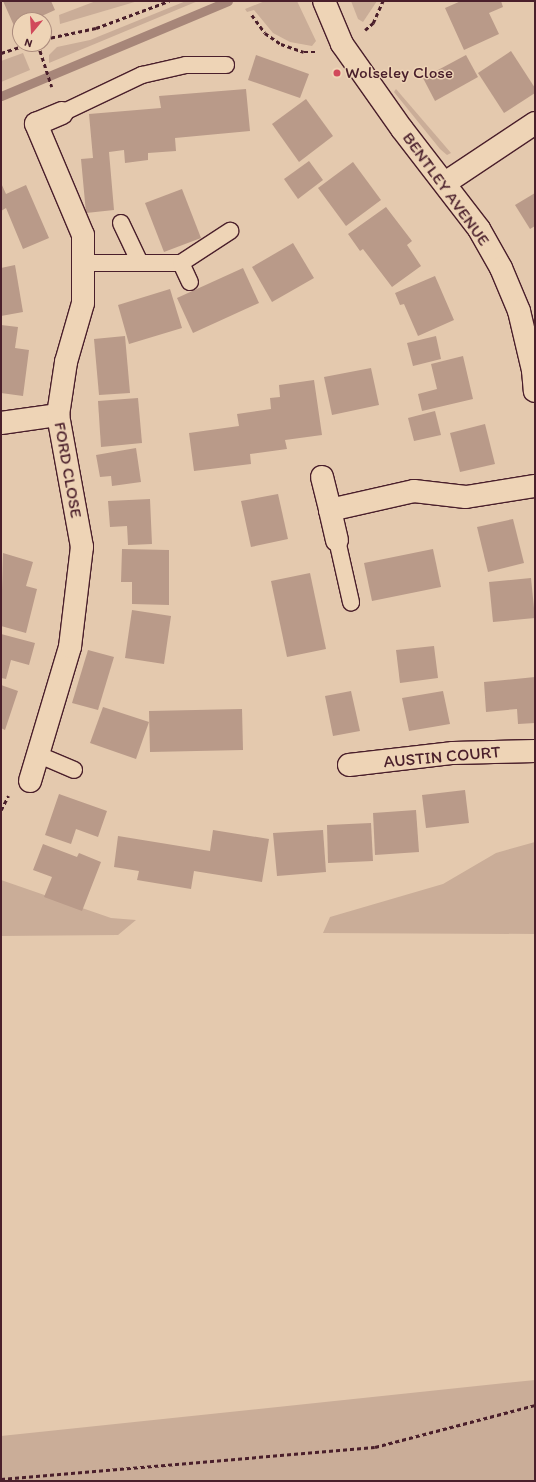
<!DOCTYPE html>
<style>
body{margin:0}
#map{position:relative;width:536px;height:1482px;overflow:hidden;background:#e4c9ae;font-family:Itim,sans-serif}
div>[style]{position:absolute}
.green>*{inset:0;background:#caad98}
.stream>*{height:9px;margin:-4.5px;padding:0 4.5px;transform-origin:4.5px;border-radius:4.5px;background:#a78679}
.building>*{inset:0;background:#b99a89}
.path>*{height:2.5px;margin-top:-1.25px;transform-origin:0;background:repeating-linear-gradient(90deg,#4a1f2b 0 4px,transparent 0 7px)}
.roads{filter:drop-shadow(1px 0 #4a1f2b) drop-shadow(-1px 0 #4a1f2b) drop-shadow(0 1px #4a1f2b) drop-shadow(0 -1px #4a1f2b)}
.service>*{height:16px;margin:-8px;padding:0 8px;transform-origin:8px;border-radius:8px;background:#eed4b6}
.minor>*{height:22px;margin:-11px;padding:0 11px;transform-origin:11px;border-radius:11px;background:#eed4b6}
.dots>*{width:11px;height:11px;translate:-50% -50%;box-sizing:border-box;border:2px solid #eed4b6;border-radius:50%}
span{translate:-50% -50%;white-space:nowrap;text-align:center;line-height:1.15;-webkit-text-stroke:3px #eed4b6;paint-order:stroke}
.poi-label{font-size:17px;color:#4a1f2b}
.left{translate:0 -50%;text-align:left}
.street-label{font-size:17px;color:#4a1f2b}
.frame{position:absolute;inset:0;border:2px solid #4a1f2b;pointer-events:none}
.north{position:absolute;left:12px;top:12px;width:40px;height:40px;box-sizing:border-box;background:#eed4b6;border:1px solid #ac8c7e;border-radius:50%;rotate:198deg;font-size:11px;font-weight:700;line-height:16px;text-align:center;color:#4a1f2b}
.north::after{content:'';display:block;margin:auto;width:14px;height:18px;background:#d1495b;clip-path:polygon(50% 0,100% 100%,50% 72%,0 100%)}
</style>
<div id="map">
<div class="green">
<i style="clip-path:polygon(96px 1px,138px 1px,60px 24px,59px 15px)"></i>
<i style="clip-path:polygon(186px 1px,198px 1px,49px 63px,49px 55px,57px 47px,90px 40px)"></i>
<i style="clip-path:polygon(265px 1px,297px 1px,316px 41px,312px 46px,290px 42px,273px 33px,254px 10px,247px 12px,245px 9px)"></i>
<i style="clip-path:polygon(351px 1px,377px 1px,363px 22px,358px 19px)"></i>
<i style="clip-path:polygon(23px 53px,30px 70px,1px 82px,1px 61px)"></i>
<i style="clip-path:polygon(396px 89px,451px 153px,447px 155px,440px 149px,394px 92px)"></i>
<i style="clip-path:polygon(535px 842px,535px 934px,323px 933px,330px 917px,443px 884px,496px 853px)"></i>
<i style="clip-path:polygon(1px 880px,111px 918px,136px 920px,118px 935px,1px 936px)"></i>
<i style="clip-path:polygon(535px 1380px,535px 1481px,1px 1481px,1px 1436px)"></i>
</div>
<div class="stream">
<i style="left:1px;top:96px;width:246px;rotate:-22.7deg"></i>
</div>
<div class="building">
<i style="clip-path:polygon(3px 1px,51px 1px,55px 10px,33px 20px,20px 20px,20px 26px,15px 28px)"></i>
<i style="clip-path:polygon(461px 1px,501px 1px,503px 7px,489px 13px,499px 34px,464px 50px,445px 8px)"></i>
<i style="clip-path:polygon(511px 51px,535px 88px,535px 93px,504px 113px,478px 73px)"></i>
<i style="clip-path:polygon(256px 55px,309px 74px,300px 98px,248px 80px)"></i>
<i style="clip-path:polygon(466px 55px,478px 77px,435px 101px,423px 78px)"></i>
<i style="clip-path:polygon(246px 89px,250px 131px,175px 138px,176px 151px,148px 153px,148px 160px,125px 163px,124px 150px,109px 152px,114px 210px,86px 213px,81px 159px,93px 158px,89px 114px,161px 108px,159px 96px)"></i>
<i style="clip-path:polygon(306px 99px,333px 136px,299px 162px,272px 124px)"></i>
<i style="clip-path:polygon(309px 161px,323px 180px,298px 199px,284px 179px)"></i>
<i style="clip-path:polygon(353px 162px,381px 200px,346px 226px,318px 188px)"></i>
<i style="clip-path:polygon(1px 183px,6px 194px,26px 185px,49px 238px,23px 249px,6px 208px,1px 211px)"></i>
<i style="clip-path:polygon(182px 189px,201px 238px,164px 252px,145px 203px)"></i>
<i style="clip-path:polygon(535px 193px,535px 226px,530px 229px,515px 205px)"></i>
<i style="clip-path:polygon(386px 207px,412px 241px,407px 245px,421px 266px,392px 287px,363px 249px,360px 251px,348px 234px)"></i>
<i style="clip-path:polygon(293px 243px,314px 278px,272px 302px,252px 267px)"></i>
<i style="clip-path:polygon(15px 265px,23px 312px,1px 316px,1px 268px)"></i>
<i style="clip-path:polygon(243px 268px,259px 303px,193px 333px,177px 298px)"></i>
<i style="clip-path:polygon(435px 276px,454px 320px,418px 336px,404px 304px,400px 305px,395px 293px)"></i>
<i style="clip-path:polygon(170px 289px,182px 328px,129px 344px,118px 305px)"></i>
<i style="clip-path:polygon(1px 325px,18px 327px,15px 348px,29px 350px,23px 396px,1px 393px)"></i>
<i style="clip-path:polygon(125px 336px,130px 393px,99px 395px,94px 339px)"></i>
<i style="clip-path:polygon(436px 336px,441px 359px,413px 366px,407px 343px)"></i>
<i style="clip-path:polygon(463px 356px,473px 399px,422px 411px,418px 394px,437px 389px,431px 364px)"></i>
<i style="clip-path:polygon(371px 368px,379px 405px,332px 415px,324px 377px)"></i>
<i style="clip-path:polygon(314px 380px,322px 435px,285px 440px,287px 449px,250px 454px,251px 464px,194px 471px,189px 433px,239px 426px,237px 414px,271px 409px,270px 398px,280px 397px,279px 385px)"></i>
<i style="clip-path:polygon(138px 398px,142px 443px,101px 447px,98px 401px)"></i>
<i style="clip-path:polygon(435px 411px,441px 435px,414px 441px,408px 418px)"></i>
<i style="clip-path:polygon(485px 424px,495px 464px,460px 472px,450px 433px)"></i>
<i style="clip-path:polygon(136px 448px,141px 482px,112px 486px,111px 476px,100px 477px,96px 455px)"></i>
<i style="clip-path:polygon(278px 494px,288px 539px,251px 547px,241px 501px)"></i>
<i style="clip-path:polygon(150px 499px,152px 544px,128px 545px,127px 526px,110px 527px,108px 501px)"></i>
<i style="clip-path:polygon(513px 519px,524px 563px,488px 572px,477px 527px)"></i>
<i style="clip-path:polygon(122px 549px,169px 550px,169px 605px,132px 604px,132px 582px,121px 582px)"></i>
<i style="clip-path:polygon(433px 549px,441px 587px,372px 601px,364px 563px)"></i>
<i style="clip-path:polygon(3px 553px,33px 562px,26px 586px,37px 589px,26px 633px,1px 626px)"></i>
<i style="clip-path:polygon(310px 573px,326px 649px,287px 657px,271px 581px)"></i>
<i style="clip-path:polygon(531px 578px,535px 618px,493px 622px,489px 582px)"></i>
<i style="clip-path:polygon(132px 610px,171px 616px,164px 664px,125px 658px)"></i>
<i style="clip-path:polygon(1px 634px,35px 643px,29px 665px,11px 660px,6px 679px,1px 678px)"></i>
<i style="clip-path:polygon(434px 646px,438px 678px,400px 683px,396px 650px)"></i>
<i style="clip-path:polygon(88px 650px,114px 657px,98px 710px,72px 703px)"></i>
<i style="clip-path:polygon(535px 677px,535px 723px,518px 724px,517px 709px,486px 712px,484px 682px)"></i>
<i style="clip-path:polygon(1px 685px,18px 691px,5px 730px,1px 728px)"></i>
<i style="clip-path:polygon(351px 691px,360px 731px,333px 736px,325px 696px)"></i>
<i style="clip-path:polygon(443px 691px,450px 724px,409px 731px,402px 698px)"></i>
<i style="clip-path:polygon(103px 707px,149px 722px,136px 759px,90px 743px)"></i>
<i style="clip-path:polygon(242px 709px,243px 750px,150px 752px,149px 711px)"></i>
<i style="clip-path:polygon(465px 790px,469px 823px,426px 828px,422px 795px)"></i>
<i style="clip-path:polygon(59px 794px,107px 811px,98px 837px,76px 829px,71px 844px,45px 835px)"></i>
<i style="clip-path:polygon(416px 810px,419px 852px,375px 855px,373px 813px)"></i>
<i style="clip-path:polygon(371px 823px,373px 861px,328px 863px,327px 825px)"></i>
<i style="clip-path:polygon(213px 830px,269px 839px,262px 882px,194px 871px,191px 889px,137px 880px,139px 871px,114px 867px,118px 836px,210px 851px)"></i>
<i style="clip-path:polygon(323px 830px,326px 872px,277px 876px,273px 833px)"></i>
<i style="clip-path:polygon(43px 844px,77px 857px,79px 853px,101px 862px,82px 911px,44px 897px,52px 877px,33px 870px)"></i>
</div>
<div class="path">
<i style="left:252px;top:15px;width:22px;rotate:54deg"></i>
<i style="left:265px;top:33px;width:19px;rotate:35deg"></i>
<i style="left:281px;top:44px;width:24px;rotate:19deg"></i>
<i style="left:304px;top:52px;width:12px"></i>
<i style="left:365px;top:30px;width:11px;rotate:-41deg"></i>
<i style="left:373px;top:23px;width:24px;rotate:-66deg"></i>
<i style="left:44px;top:39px;width:53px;rotate:-11.9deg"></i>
<i style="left:96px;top:28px;width:78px;rotate:-20.3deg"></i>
<i style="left:38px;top:44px;width:45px;rotate:72deg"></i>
<i style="left:1px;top:53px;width:28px;rotate:-18deg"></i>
<i style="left:1px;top:810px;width:16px;rotate:-63deg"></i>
<i style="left:1px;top:1479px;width:375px;rotate:-4.9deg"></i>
<i style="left:375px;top:1447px;width:165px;rotate:-14.7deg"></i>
</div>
<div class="roads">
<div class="service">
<i style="left:62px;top:113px;width:89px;rotate:-25.4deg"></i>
<i style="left:142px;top:75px;width:45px;rotate:-12.8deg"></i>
<i style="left:186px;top:65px;width:40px"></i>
<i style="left:121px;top:223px;width:44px;rotate:64.6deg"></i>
<i style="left:83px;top:263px;width:98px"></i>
<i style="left:181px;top:263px;width:59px;rotate:-33.1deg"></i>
<i style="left:181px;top:263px;width:21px;rotate:65deg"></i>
<i style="left:337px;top:540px;width:64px;rotate:77.3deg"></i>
<i style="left:39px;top:755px;width:38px;rotate:23deg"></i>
</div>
<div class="minor">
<i style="left:324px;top:1px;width:47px;rotate:67.3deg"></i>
<i style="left:342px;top:44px;width:104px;rotate:54.8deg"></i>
<i style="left:402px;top:129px;width:126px;rotate:52.4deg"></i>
<i style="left:479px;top:229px;width:45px;rotate:60.6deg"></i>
<i style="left:501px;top:268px;width:47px;rotate:67.3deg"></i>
<i style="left:519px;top:311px;width:61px;rotate:76.7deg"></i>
<i style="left:533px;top:370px;width:21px;rotate:85deg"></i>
<i style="left:445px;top:183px;width:108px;rotate:-33.7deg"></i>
<i style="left:1px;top:423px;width:58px;rotate:-8deg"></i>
<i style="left:322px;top:477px;width:34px;rotate:76deg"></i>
<i style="left:330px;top:510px;width:86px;rotate:-12.7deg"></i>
<i style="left:414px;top:491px;width:52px;rotate:6.6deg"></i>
<i style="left:466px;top:497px;width:70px;rotate:-9.1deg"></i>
<i style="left:330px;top:510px;width:31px;rotate:77deg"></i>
<i style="left:349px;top:765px;width:105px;rotate:-6.6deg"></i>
<i style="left:453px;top:753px;width:82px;rotate:-1.4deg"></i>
<i style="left:30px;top:781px;width:140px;rotate:-73.4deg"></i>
<i style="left:70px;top:647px;width:101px;rotate:-83.2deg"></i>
<i style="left:82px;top:547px;width:134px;rotate:-100.3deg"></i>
<i style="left:58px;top:415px;width:54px;rotate:-81.4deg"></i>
<i style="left:66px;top:362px;width:61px;rotate:-73.9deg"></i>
<i style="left:83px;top:303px;width:68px;rotate:-90deg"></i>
<i style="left:83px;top:235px;width:121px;rotate:-112.9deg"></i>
<i style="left:36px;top:124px;width:28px;rotate:-23deg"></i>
</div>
</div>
<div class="dots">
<i style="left:337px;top:73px;background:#d1495b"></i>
</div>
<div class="poi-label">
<span class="left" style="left:345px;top:73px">Wolseley Close</span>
</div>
<div class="street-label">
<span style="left:446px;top:189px;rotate:54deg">BENTLEY AVENUE</span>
<span style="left:68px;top:470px;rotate:80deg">FORD CLOSE</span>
<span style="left:442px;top:757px;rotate:-5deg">AUSTIN COURT</span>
</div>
<div class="frame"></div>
<div class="north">N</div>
</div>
